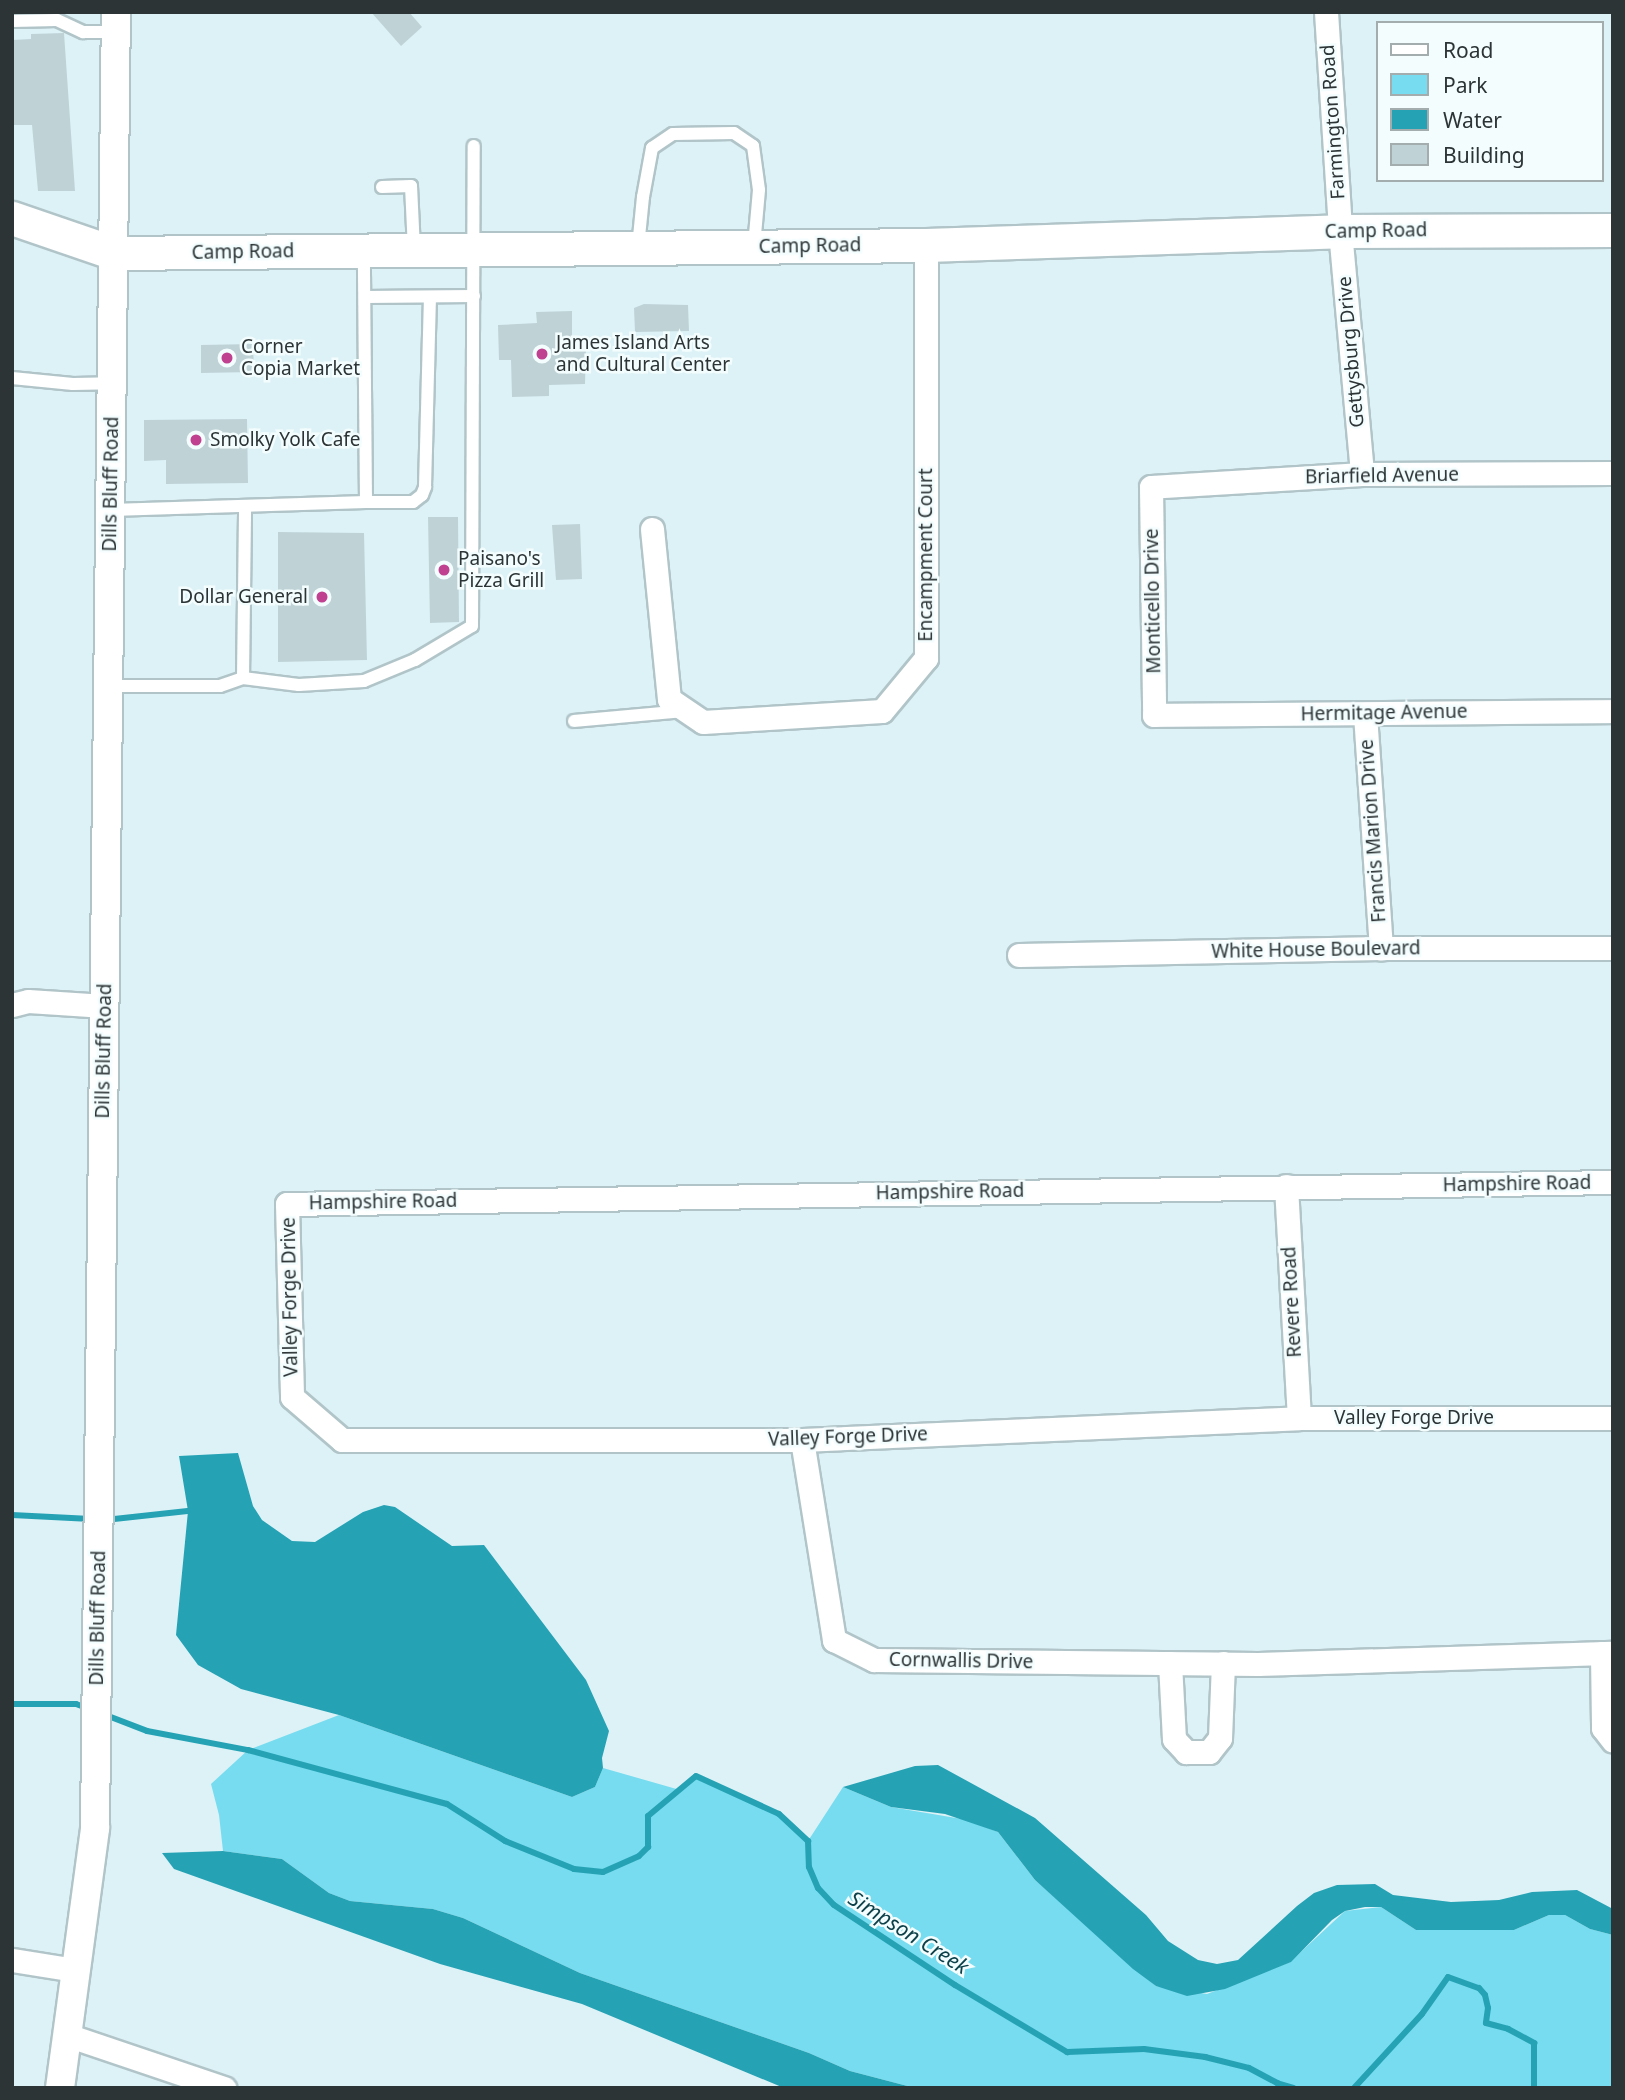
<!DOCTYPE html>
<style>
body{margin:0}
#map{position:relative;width:1625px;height:2100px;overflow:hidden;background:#ddf2f6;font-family:"Noto Sans",sans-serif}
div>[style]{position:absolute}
.green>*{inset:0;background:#77dcef}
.water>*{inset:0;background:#26a2b5}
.stream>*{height:6px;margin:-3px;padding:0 3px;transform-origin:3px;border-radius:3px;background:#26a2b5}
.building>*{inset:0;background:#bfd3d7}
.roads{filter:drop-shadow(2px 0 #b1c5c9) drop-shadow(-2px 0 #b1c5c9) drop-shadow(0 2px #b1c5c9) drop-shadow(0 -2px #b1c5c9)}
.service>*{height:12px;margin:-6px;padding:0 6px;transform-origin:6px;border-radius:6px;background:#fff}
.minor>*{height:23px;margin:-11.5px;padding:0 11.5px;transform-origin:11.5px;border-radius:11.5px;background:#fff}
.tertiary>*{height:28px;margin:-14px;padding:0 14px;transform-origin:14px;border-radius:14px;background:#fff}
.secondary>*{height:33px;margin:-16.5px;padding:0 16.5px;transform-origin:16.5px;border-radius:16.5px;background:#fff}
.dots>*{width:19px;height:19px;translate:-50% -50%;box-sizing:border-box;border:4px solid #f4fdfe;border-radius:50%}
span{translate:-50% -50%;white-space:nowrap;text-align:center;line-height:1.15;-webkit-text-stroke:5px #f4fdfe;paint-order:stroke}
.street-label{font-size:19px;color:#2c3436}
.poi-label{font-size:19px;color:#2c3436}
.left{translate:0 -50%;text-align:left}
.right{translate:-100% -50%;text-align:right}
.water-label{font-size:21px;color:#0e424b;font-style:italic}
.frame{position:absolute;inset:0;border:14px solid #2c3436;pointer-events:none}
.legend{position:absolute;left:1376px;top:21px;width:228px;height:161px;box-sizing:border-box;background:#f4fdfe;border:2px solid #a4adae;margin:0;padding:9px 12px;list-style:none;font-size:21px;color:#2c3436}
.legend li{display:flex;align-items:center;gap:14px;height:35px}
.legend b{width:35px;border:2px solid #a4adae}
</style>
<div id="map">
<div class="green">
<i style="clip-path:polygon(339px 1715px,572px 1797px,595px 1787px,603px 1768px,680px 1790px,696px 1776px,779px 1814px,808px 1841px,843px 1787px,891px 1807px,968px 1820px,998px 1832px,1035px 1880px,1156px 1986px,1207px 1994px,1290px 1962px,1345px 1911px,1381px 1907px,1416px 1930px,1514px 1930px,1549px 1915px,1565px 1915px,1590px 1929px,1613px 1935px,1613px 2088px,915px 2088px,850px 2071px,809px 2053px,580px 1973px,463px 1918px,433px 1909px,350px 1901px,329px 1893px,282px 1859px,223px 1851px,219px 1815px,211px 1784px,248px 1750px)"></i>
</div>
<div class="water">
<i style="clip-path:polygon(238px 1453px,253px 1506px,262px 1520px,292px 1541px,315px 1542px,363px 1512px,384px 1505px,395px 1507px,452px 1546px,484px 1545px,586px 1680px,609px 1731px,602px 1758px,603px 1768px,595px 1787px,572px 1797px,339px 1715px,241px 1689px,198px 1665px,176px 1635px,188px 1511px,179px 1456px)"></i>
<i style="clip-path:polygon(938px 1765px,1035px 1818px,1146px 1915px,1168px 1941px,1198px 1960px,1217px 1964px,1238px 1960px,1297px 1906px,1314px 1893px,1337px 1885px,1375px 1884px,1393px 1895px,1451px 1902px,1499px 1900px,1532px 1892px,1577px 1890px,1613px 1909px,1613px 1935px,1590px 1929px,1565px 1915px,1549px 1915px,1514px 1930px,1416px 1930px,1381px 1907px,1365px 1907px,1345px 1911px,1332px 1920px,1291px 1962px,1225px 1989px,1187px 1996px,1156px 1986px,1133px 1969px,1035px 1880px,998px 1832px,945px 1814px,891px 1807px,843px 1787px,915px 1766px)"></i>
<i style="clip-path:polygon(223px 1851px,282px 1859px,329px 1893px,350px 1901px,433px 1909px,463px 1918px,580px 1973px,809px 2053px,850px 2071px,915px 2088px,784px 2088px,582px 2004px,440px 1964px,174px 1869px,162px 1853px)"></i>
</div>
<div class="stream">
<i style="left:12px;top:1515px;width:79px;rotate:2.9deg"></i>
<i style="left:105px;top:1520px;width:83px;rotate:-6.2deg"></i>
<i style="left:12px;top:1704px;width:64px"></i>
<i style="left:76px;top:1704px;width:15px;rotate:20deg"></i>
<i style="left:103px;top:1714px;width:47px;rotate:21.1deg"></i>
<i style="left:147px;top:1731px;width:103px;rotate:10.7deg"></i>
<i style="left:248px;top:1750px;width:206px;rotate:15.2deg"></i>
<i style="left:447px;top:1804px;width:69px;rotate:32.5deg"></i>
<i style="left:505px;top:1841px;width:74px;rotate:22.1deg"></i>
<i style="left:574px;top:1869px;width:29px;rotate:6deg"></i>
<i style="left:603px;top:1872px;width:39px;rotate:-24deg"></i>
<i style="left:639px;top:1856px;width:13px;rotate:-45deg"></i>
<i style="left:648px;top:1847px;width:31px;rotate:-90deg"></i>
<i style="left:648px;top:1816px;width:62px;rotate:-39.8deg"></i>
<i style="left:696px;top:1776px;width:91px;rotate:24.6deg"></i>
<i style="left:779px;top:1814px;width:40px;rotate:43deg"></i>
<i style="left:808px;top:1841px;width:26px;rotate:88deg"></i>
<i style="left:809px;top:1867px;width:23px;rotate:67deg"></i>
<i style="left:818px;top:1888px;width:23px;rotate:47deg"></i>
<i style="left:834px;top:1905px;width:145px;rotate:33.5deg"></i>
<i style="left:955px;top:1985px;width:131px;rotate:30.9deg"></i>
<i style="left:1067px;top:2052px;width:77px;rotate:-2.2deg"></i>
<i style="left:1144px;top:2049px;width:62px;rotate:7.5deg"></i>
<i style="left:1205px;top:2057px;width:45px;rotate:14deg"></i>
<i style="left:1249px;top:2068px;width:32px;rotate:28deg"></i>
<i style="left:1277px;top:2083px;width:17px;rotate:17deg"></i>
<i style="left:1354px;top:2088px;width:100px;rotate:-47.4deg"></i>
<i style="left:1422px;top:2014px;width:45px;rotate:-54.9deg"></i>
<i style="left:1448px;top:1977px;width:33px;rotate:20deg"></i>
<i style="left:1479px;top:1988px;width:9px;rotate:49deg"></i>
<i style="left:1485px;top:1995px;width:13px;rotate:77deg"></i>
<i style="left:1488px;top:2008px;width:15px;rotate:98deg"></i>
<i style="left:1486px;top:2023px;width:23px;rotate:15deg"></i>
<i style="left:1508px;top:2029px;width:30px;rotate:28deg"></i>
<i style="left:1534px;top:2043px;width:45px;rotate:90deg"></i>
</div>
<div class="building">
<i style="clip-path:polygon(371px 12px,409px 12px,422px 27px,401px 46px)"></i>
<i style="clip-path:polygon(64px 33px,75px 191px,38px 191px,32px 125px,12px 125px,12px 40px,31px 39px,31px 34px)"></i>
<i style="clip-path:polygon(644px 304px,688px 305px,689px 331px,635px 332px,634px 308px)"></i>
<i style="clip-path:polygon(572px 311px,572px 348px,586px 348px,585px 384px,549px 385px,549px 396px,512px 397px,511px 360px,499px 360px,498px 325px,537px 323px,536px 312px)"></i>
<i style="clip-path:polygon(253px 344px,254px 372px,201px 373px,201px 345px)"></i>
<i style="clip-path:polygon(247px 419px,248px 483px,166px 484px,166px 460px,144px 461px,144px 420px)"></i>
<i style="clip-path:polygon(428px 517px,458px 517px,459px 622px,430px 623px)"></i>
<i style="clip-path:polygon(580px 524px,582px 579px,556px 580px,552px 525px)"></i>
<i style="clip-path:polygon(278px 532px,364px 533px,367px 660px,278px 662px)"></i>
</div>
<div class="roads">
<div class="service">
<i style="left:12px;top:21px;width:45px;rotate:-1.3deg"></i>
<i style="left:57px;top:20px;width:29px;rotate:25deg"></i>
<i style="left:83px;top:32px;width:33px"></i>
<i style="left:382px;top:187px;width:29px;rotate:-2deg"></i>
<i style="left:411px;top:186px;width:64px;rotate:87.3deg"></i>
<i style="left:638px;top:247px;width:50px;rotate:-84.3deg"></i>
<i style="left:643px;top:197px;width:50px;rotate:-79.6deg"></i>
<i style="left:652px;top:148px;width:25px;rotate:-34deg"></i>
<i style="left:673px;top:134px;width:61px;rotate:-0.9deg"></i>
<i style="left:734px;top:133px;width:23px;rotate:34deg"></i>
<i style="left:753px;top:146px;width:44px;rotate:82.2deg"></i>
<i style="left:759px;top:190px;width:56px;rotate:95.1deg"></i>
<i style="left:365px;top:297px;width:109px;rotate:-0.5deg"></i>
<i style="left:12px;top:378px;width:61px;rotate:5.6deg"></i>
<i style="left:73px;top:384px;width:39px;rotate:-1deg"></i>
<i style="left:366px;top:502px;width:47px"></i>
<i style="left:413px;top:502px;width:11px;rotate:-38deg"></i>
<i style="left:422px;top:495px;width:9px;rotate:-69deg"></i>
<i style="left:425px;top:487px;width:190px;rotate:-88.5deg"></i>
<i style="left:111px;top:510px;width:255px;rotate:-1.8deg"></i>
<i style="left:366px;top:502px;width:251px;rotate:-90.5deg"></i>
<i style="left:243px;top:678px;width:56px;rotate:7.1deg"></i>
<i style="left:299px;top:685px;width:65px;rotate:-3.5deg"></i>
<i style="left:364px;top:681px;width:55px;rotate:-22.4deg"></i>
<i style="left:415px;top:660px;width:66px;rotate:-30.8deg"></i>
<i style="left:472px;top:626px;width:480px;rotate:-89.8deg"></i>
<i style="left:109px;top:686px;width:111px"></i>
<i style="left:220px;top:686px;width:24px;rotate:-19deg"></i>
<i style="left:243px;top:678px;width:172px;rotate:-89.3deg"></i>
<i style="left:574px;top:721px;width:110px;rotate:-5.2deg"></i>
</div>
<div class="minor">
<i style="left:1326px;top:12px;width:219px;rotate:86.3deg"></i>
<i style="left:1340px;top:231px;width:244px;rotate:84.8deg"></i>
<i style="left:1613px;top:473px;width:251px;rotate:179.8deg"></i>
<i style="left:1362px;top:474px;width:211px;rotate:176.5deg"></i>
<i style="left:1151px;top:487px;width:228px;rotate:89.2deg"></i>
<i style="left:1154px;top:715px;width:459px;rotate:-0.5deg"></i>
<i style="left:652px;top:529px;width:171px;rotate:84.3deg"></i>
<i style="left:669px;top:699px;width:41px;rotate:34.1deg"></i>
<i style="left:703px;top:722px;width:179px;rotate:-3.5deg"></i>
<i style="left:882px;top:711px;width:69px;rotate:-50.3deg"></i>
<i style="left:926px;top:658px;width:413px;rotate:-90deg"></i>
<i style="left:1365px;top:714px;width:235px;rotate:86.1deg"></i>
<i style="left:1019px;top:955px;width:362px;rotate:-1.1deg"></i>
<i style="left:1381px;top:948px;width:232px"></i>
<i style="left:12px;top:1005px;width:16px;rotate:-14deg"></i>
<i style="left:28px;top:1001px;width:77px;rotate:3.7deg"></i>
<i style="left:1613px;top:1182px;width:1326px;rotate:179.05deg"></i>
<i style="left:287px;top:1204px;width:193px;rotate:88.5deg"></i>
<i style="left:292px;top:1397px;width:66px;rotate:40.7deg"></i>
<i style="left:342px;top:1440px;width:460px"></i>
<i style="left:802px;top:1440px;width:497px;rotate:-2.5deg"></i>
<i style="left:1299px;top:1418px;width:314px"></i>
<i style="left:1286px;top:1186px;width:232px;rotate:86.8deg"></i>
<i style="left:802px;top:1440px;width:203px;rotate:80.9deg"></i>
<i style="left:834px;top:1640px;width:45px;rotate:26.6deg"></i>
<i style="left:874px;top:1660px;width:384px;rotate:0.6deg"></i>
<i style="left:1258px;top:1664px;width:355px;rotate:-1.8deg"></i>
<i style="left:1602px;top:1653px;width:75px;rotate:89.2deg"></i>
<i style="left:1603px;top:1728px;width:16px;rotate:52deg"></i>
<i style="left:1170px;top:1663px;width:76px;rotate:87deg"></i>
<i style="left:1174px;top:1739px;width:18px;rotate:47deg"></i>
<i style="left:1186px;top:1752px;width:23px"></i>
<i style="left:1209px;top:1752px;width:18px;rotate:-52deg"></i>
<i style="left:1220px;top:1738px;width:75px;rotate:-87.7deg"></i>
<i style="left:12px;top:1960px;width:64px;rotate:9deg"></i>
<i style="left:70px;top:2036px;width:163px;rotate:18.7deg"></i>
</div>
<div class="tertiary">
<i style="left:60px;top:2088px;width:262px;rotate:-82.3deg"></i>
<i style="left:95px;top:1828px;width:1816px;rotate:-89.34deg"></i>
</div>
<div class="secondary">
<i style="left:12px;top:218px;width:108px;rotate:18.9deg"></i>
<i style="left:114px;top:253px;width:812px;rotate:-0.56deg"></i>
<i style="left:926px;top:245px;width:414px;rotate:-1.9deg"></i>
<i style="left:1340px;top:231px;width:273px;rotate:-0.2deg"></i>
</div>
</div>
<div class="dots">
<i style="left:542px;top:354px;background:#bf4190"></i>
<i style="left:227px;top:358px;background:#bf4190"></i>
<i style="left:196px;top:440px;background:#bf4190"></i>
<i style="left:444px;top:570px;background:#bf4190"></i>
<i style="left:322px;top:597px;background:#bf4190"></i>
</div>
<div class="street-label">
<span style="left:1333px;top:122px;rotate:-94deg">Farmington Road</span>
<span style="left:1376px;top:231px;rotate:-1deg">Camp Road</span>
<span style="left:810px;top:246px;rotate:-1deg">Camp Road</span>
<span style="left:243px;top:252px;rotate:-1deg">Camp Road</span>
<span style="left:1351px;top:352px;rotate:-95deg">Gettysburg Drive</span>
<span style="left:1382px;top:476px;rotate:-1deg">Briarfield Avenue</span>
<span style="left:111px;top:484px;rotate:-89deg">Dills Bluff Road</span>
<span style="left:926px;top:555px;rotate:-90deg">Encampment Court</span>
<span style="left:1153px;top:601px;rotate:-91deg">Monticello Drive</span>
<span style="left:1384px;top:713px;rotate:-1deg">Hermitage Avenue</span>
<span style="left:1373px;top:831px;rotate:-94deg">Francis Marion Drive</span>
<span style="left:1316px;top:950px;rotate:-1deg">White House Boulevard</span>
<span style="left:104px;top:1051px;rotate:-89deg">Dills Bluff Road</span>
<span style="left:1517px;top:1184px;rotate:-1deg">Hampshire Road</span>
<span style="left:950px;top:1192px;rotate:-1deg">Hampshire Road</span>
<span style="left:383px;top:1202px;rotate:-1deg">Hampshire Road</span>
<span style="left:290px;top:1297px;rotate:-91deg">Valley Forge Drive</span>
<span style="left:1292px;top:1302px;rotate:-93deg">Revere Road</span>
<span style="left:1414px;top:1418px">Valley Forge Drive</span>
<span style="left:848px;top:1437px;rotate:-2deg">Valley Forge Drive</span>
<span style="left:98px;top:1618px;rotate:-89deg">Dills Bluff Road</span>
<span style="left:961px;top:1661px;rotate:1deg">Cornwallis Drive</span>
</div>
<div class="poi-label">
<span class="left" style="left:556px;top:354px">James Island Arts<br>and Cultural Center</span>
<span class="left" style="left:241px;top:358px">Corner<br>Copia Market</span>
<span class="left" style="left:210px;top:440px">Smolky Yolk Cafe</span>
<span class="left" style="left:458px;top:570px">Paisano's<br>Pizza Grill</span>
<span class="right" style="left:308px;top:597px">Dollar General</span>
</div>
<div class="water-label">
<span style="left:909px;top:1932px;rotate:32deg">Simpson Creek</span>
</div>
<div class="frame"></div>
<ul class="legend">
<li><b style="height:9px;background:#fff"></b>Road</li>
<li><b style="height:19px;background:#77dcef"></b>Park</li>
<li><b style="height:19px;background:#26a2b5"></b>Water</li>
<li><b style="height:19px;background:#bfd3d7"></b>Building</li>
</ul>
</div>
